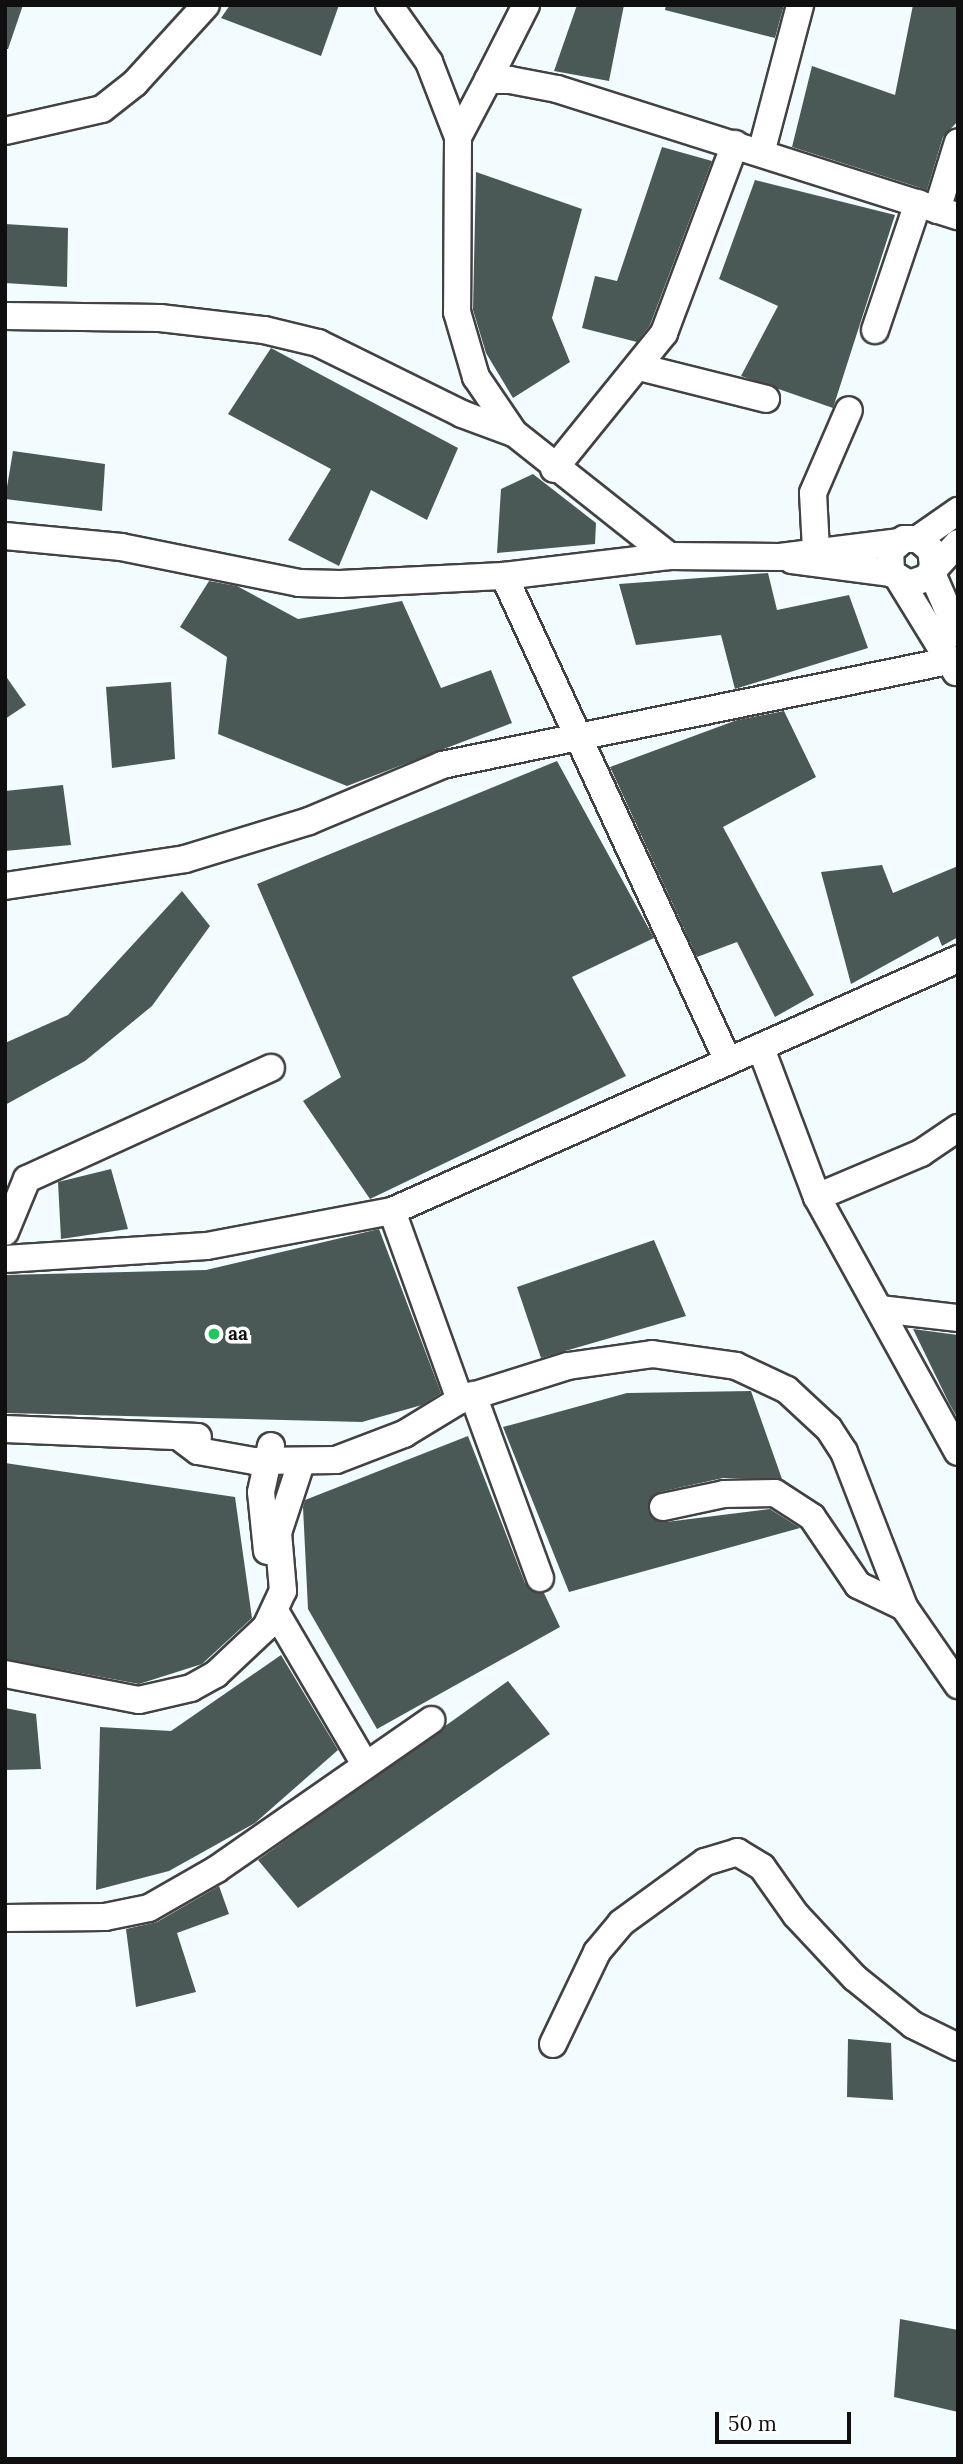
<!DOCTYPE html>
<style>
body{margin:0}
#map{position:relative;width:963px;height:2464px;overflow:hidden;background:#f2fcff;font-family:Lora,serif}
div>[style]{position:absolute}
.building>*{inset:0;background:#4b5956}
.roads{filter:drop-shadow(2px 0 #424242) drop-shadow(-2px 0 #424242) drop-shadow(0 2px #424242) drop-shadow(0 -2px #424242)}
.minor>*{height:26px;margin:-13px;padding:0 13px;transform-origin:13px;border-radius:13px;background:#fff}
.dots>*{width:19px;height:19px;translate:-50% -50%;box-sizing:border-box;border:4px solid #fff;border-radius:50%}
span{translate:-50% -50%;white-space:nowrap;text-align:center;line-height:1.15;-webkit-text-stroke:7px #fff;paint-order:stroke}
.poi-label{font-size:19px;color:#0f0f0f;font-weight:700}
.left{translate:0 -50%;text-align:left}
.frame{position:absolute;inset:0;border:7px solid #0f0f0f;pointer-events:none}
.scale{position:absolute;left:715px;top:2412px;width:136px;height:32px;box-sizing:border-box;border:4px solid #0f0f0f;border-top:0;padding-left:9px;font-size:21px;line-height:24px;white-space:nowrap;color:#0f0f0f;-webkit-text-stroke:5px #fff;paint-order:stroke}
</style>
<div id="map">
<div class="building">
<i style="clip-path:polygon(5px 5px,23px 5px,8px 49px,5px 49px)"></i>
<i style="clip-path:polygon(230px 5px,339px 5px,321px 56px,221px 18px)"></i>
<i style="clip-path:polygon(577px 5px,624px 5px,609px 81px,554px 71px)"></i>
<i style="clip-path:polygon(666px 5px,784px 5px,775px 38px,665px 10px)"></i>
<i style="clip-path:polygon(913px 5px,958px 5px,958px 121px,943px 137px,927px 190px,792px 147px,812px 66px,895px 95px)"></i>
<i style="clip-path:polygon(662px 147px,712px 161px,650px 325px,637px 342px,582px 328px,595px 276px,617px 281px)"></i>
<i style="clip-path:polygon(476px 172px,582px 209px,552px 318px,570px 362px,513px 398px,486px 353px,473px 310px)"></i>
<i style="clip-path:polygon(755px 180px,895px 215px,833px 408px,741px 376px,778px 306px,719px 279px)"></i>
<i style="clip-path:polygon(5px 224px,68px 228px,67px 287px,5px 283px)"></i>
<i style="clip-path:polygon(271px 348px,458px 448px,427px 520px,371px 490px,339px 566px,288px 540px,331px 469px,228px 414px)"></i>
<i style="clip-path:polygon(13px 451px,105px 464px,102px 511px,5px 499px)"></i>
<i style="clip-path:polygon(533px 474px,596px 523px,595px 544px,497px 553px,501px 489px)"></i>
<i style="clip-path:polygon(768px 573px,777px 610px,849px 595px,868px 648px,735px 689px,721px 635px,636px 645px,619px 584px)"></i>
<i style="clip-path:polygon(209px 581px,237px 586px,298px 619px,402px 601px,441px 688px,491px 670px,512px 723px,347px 786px,218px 734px,227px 657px,180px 627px)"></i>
<i style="clip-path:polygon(5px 675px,26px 705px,5px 719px)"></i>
<i style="clip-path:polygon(171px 682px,175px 759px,112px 768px,106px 687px)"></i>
<i style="clip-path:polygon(784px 711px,816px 777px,723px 827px,814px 995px,775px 1017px,737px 942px,697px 957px,610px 767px,737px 720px)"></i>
<i style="clip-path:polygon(557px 761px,654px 938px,572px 977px,626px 1076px,370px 1199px,303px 1101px,341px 1077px,257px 884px)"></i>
<i style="clip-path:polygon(63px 785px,71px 845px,5px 851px,5px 791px)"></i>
<i style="clip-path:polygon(882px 865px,893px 893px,958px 866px,958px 937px,942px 946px,938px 936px,851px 984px,821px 872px)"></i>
<i style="clip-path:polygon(182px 891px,210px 926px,152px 1006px,85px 1061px,5px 1105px,5px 1043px,68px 1015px)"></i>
<i style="clip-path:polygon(111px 1169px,128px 1229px,61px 1239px,58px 1182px)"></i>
<i style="clip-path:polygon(379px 1229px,441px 1393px,422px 1405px,362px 1422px,5px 1413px,5px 1275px,206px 1270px)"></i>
<i style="clip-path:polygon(654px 1240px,686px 1316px,541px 1358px,517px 1287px)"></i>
<i style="clip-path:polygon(913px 1329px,958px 1335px,958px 1419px,949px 1403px)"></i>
<i style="clip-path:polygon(751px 1391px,782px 1479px,723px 1478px,660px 1492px,648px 1511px,666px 1522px,770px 1509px,800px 1528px,569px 1592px,503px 1427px,627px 1393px)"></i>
<i style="clip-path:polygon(468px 1436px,525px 1583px,544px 1593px,560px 1627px,377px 1729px,308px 1609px,303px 1507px,305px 1500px)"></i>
<i style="clip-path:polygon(5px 1463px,235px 1497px,252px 1618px,202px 1664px,139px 1684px,5px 1659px)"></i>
<i style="clip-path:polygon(281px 1655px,338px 1750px,255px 1823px,169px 1871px,96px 1890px,100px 1727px,171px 1731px)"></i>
<i style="clip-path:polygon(508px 1681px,550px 1734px,298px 1908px,258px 1860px)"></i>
<i style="clip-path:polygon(5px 1708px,36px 1714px,41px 1769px,5px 1770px)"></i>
<i style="clip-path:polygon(219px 1886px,229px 1914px,177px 1933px,196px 1992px,136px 2007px,126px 1929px,157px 1922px)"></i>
<i style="clip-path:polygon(848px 2039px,891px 2043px,893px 2100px,847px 2097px)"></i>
<i style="clip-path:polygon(900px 2319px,958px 2330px,958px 2412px,894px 2397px)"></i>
</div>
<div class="roads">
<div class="minor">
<i style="left:389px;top:5px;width:70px;rotate:54.9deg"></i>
<i style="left:429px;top:62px;width:80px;rotate:68.9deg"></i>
<i style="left:458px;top:137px;width:175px;rotate:90.3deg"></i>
<i style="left:457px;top:312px;width:68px;rotate:73.7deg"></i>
<i style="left:476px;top:377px;width:68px;rotate:55.8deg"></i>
<i style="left:514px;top:433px;width:198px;rotate:38.4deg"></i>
<i style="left:488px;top:80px;width:84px;rotate:-63.1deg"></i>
<i style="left:5px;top:131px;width:99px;rotate:-12.8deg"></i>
<i style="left:102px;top:109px;width:42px;rotate:-38.2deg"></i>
<i style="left:135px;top:83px;width:105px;rotate:-47.7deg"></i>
<i style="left:458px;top:137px;width:64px;rotate:-62.2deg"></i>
<i style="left:488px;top:80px;width:22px"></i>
<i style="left:510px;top:80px;width:48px;rotate:10.8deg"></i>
<i style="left:557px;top:89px;width:421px;rotate:17.6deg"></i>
<i style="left:761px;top:153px;width:153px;rotate:-75.2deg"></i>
<i style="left:937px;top:210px;width:71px;rotate:-72.8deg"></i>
<i style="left:5px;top:316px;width:155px;rotate:0.7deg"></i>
<i style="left:160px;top:318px;width:105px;rotate:6.6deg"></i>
<i style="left:264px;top:330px;width:56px;rotate:13.5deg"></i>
<i style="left:318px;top:343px;width:161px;rotate:26.2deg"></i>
<i style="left:462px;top:414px;width:54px;rotate:20.4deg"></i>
<i style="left:875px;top:330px;width:134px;rotate:-71.3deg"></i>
<i style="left:639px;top:367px;width:131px;rotate:14.1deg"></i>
<i style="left:554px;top:469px;width:175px;rotate:-51deg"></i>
<i style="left:664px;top:333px;width:202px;rotate:-69.4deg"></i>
<i style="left:5px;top:536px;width:117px;rotate:5.4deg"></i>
<i style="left:121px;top:547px;width:182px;rotate:11.4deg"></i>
<i style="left:299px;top:583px;width:41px;rotate:1.4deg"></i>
<i style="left:340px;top:584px;width:164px;rotate:-2.8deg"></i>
<i style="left:504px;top:576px;width:166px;rotate:-6.9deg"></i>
<i style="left:669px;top:556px;width:111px;rotate:0.5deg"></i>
<i style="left:780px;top:557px;width:119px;rotate:-7.2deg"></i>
<i style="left:918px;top:539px;width:49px;rotate:-35deg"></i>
<i style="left:816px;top:550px;width:57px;rotate:-93deg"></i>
<i style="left:813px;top:493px;width:90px;rotate:-66.6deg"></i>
<i style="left:792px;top:560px;width:100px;rotate:7.5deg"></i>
<i style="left:933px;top:566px;width:16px;rotate:-97deg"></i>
<i style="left:931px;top:550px;width:17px;rotate:-140deg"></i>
<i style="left:918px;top:539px;width:14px;rotate:180deg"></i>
<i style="left:904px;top:539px;width:18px;rotate:139deg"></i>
<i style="left:890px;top:551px;width:22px;rotate:87deg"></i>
<i style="left:891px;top:573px;width:21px;rotate:31deg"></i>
<i style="left:909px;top:584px;width:18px;rotate:-19deg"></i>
<i style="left:926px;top:578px;width:47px;rotate:-47.6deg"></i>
<i style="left:931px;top:571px;width:68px;rotate:66.5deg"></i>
<i style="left:504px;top:576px;width:530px;rotate:65.22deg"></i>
<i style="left:900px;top:581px;width:107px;rotate:58.4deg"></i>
<i style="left:5px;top:886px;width:182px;rotate:-8.5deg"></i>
<i style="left:185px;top:859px;width:130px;rotate:-17deg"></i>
<i style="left:309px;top:821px;width:144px;rotate:-22.8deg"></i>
<i style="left:442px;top:765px;width:517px;rotate:-11.61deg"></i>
<i style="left:762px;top:1051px;width:156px;rotate:69.4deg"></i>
<i style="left:817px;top:1197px;width:291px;rotate:61.1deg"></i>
<i style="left:817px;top:1197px;width:113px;rotate:-22.9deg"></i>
<i style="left:921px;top:1153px;width:45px;rotate:-34deg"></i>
<i style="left:392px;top:1211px;width:201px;rotate:70.2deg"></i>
<i style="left:5px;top:1232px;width:57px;rotate:-67.5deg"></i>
<i style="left:27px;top:1179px;width:268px;rotate:-24.5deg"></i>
<i style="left:5px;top:1259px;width:202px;rotate:-3.7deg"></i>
<i style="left:207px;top:1246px;width:188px;rotate:-10.7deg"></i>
<i style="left:392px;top:1211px;width:620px;rotate:-24deg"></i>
<i style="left:880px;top:1309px;width:79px;rotate:6.6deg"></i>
<i style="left:473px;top:1395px;width:195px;rotate:69.9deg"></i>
<i style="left:5px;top:1429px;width:193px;rotate:2.4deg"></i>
<i style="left:182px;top:1439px;width:20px;rotate:37deg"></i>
<i style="left:198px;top:1451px;width:57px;rotate:10.1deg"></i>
<i style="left:254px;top:1461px;width:82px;rotate:-0.7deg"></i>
<i style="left:336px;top:1460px;width:73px;rotate:-20.9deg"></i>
<i style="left:404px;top:1434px;width:66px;rotate:-31.3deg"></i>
<i style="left:460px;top:1400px;width:113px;rotate:-17.5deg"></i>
<i style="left:568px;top:1366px;width:85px;rotate:-8.1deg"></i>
<i style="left:652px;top:1354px;width:85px;rotate:8.1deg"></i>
<i style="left:736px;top:1366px;width:56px;rotate:25.2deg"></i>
<i style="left:787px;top:1390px;width:57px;rotate:42.9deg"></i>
<i style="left:829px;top:1429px;width:27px;rotate:57deg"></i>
<i style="left:844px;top:1452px;width:166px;rotate:68.8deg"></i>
<i style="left:904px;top:1607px;width:95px;rotate:55.3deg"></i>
<i style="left:663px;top:1507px;width:62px;rotate:-12deg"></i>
<i style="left:724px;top:1494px;width:51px;rotate:-1.1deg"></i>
<i style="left:775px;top:1493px;width:44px;rotate:33deg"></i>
<i style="left:812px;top:1517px;width:82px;rotate:55.9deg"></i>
<i style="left:858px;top:1585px;width:51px;rotate:25.6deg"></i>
<i style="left:267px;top:1551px;width:59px;rotate:-95.8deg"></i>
<i style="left:261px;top:1492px;width:47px;rotate:-77.7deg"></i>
<i style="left:275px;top:1611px;width:176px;rotate:59.6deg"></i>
<i style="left:5px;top:1674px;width:136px;rotate:11deg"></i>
<i style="left:139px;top:1700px;width:53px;rotate:-13deg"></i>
<i style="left:191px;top:1688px;width:29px;rotate:-29deg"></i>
<i style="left:216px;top:1674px;width:69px;rotate:-43.2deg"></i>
<i style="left:266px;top:1627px;width:40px;rotate:-65deg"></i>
<i style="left:283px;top:1591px;width:58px;rotate:-94.9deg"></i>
<i style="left:278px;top:1533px;width:74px;rotate:-71.8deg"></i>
<i style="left:5px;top:1918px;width:100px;rotate:-0.6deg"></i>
<i style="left:105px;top:1917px;width:45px;rotate:-11.6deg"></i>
<i style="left:149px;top:1908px;width:78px;rotate:-29.8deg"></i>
<i style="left:217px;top:1869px;width:261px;rotate:-34.8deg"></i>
<i style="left:553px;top:2044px;width:102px;rotate:-64.4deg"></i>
<i style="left:597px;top:1952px;width:38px;rotate:-50deg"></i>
<i style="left:621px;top:1923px;width:104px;rotate:-36deg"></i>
<i style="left:705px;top:1862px;width:34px;rotate:-17deg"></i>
<i style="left:737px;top:1852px;width:29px;rotate:31deg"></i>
<i style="left:762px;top:1867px;width:59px;rotate:54.7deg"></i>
<i style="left:796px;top:1915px;width:86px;rotate:46.9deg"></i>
<i style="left:855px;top:1978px;width:75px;rotate:39deg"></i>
<i style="left:913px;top:2025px;width:50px;rotate:26.1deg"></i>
</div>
</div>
<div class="dots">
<i style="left:214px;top:1334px;background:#1ec85d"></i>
</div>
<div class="poi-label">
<span class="left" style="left:228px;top:1334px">aa</span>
</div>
<div class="frame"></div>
<div class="scale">50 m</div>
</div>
